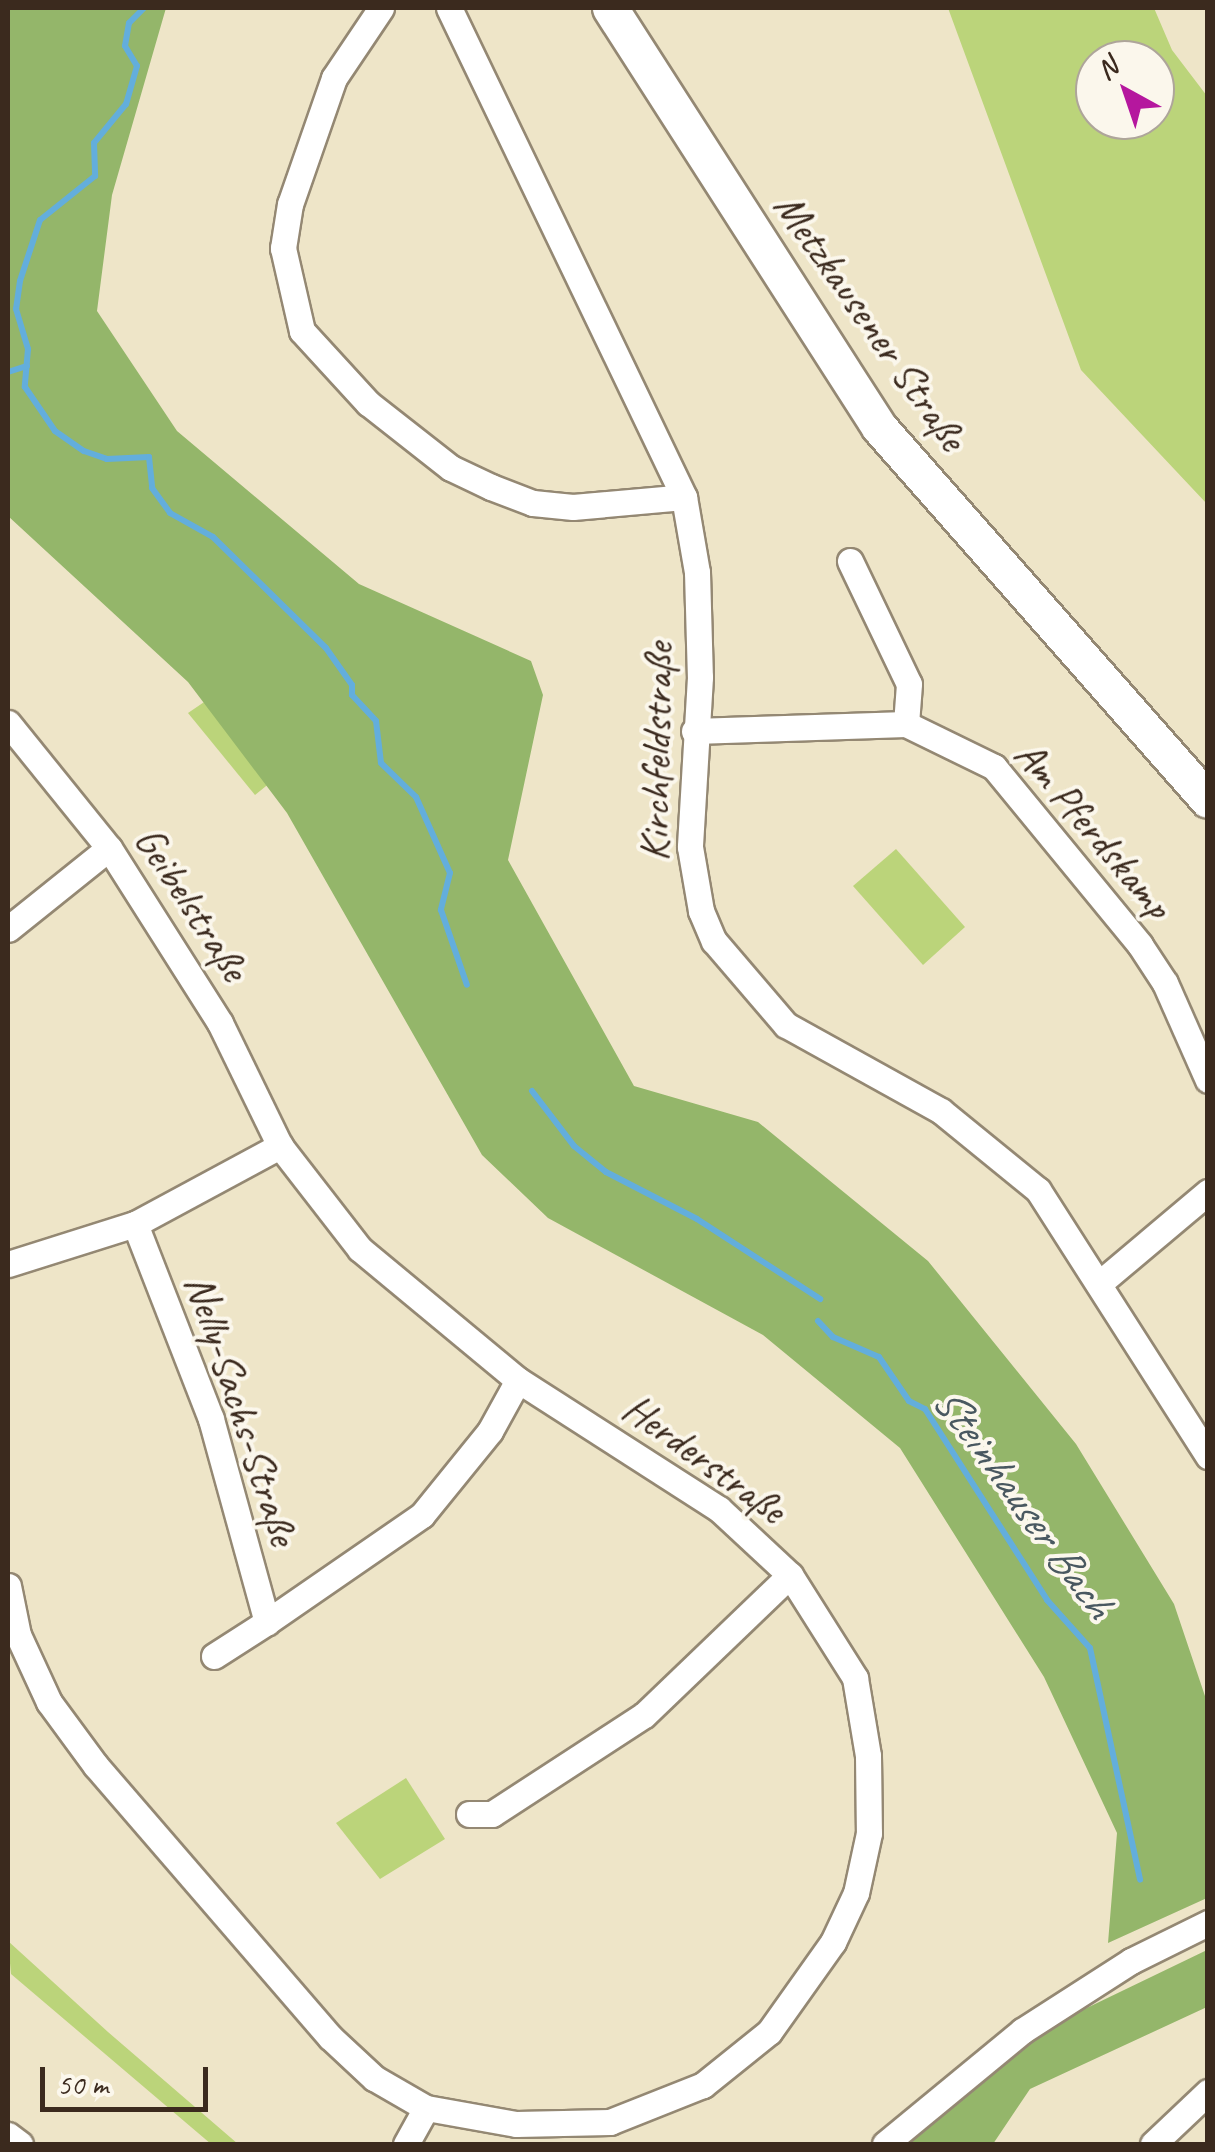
<!DOCTYPE html>
<meta charset="utf-8">
<style>
body{margin:0}
#map{position:relative;width:1215px;height:2152px;overflow:hidden;background:#eee5c8;font-family:Caveat,sans-serif}
div>[style]{position:absolute}
.green>*{inset:0;background:#bbd47a}
.forest>*{inset:0;background:#94b66a}
.stream>*{height:6px;margin:-3px;padding:0 3px;transform-origin:3px;border-radius:3px;background:#63aedc}
.roads{filter:drop-shadow(2px 0 #948873) drop-shadow(-2px 0 #948873) drop-shadow(0 2px #948873) drop-shadow(0 -2px #948873)}
.street>*{height:25px;margin:-12.5px;padding:0 12.5px;transform-origin:12.5px;border-radius:12.5px;background:#fff}
.secondary>*{height:35px;margin:-17.5px;padding:0 17.5px;transform-origin:17.5px;border-radius:17.5px;background:#fff}
span{translate:-50% -50%;white-space:nowrap;text-align:center;line-height:1.15;-webkit-text-stroke:8px #fbf7ec;paint-order:stroke}
.street-label{font-size:42px;color:#3b2a1e}
.water-label{font-size:45px;color:#495860;font-style:italic}
.frame{position:absolute;inset:0;border:10px solid #3b2a1e;pointer-events:none}
.north{position:absolute;left:1075px;top:40px;width:100px;height:100px;box-sizing:border-box;background:#fbf7ec;border:2px solid #aea59a;border-radius:50%;rotate:320deg;font-size:28px;font-weight:700;line-height:40px;text-align:center;color:#3b2a1e}
.north::after{content:'';display:block;margin:auto;width:35px;height:45px;background:#b5179e;clip-path:polygon(50% 0,100% 100%,50% 72%,0 100%)}
.scale{position:absolute;left:40px;top:2067px;width:168px;height:45px;box-sizing:border-box;border:5px solid #3b2a1e;border-top:0;padding-left:12px;font-size:30px;line-height:35px;white-space:nowrap;color:#3b2a1e;-webkit-text-stroke:8px #fbf7ec;paint-order:stroke}
</style>
<div id="map">
<div class="green">
<i style="clip-path:polygon(evenodd,948px 8px,1154px 8px,1172px 50px,1207px 96px,1207px 504px,1081px 370px,948px 8px,1095px 60px,1155px 60px,1155px 120px,1095px 120px,1095px 60px)"></i>
<i style="clip-path:polygon(213px 696px,276px 778px,255px 795px,188px 713px)"></i>
<i style="clip-path:polygon(896px 849px,965px 927px,923px 965px,853px 886px)"></i>
<i style="clip-path:polygon(406px 1778px,445px 1839px,380px 1879px,336px 1823px)"></i>
<i style="clip-path:polygon(8px 1941px,108px 2032px,238px 2144px,211px 2144px,11px 1974px)"></i>
</div>
<div class="forest">
<i style="clip-path:polygon(8px 8px,166px 8px,112px 195px,97px 311px,177px 431px,359px 584px,531px 661px,543px 695px,508px 860px,634px 1086px,758px 1122px,928px 1261px,1076px 1444px,1174px 1604px,1207px 1702px,1207px 1898px,1108px 1943px,1117px 1833px,1044px 1677px,900px 1448px,763px 1335px,548px 1218px,482px 1155px,287px 813px,188px 682px,8px 516px)"></i>
<i style="clip-path:polygon(1207px 1950px,1207px 2007px,1030px 2089px,993px 2144px,900px 2144px,1039px 2031px)"></i>
</div>
<div class="stream">
<i style="left:144px;top:8px;width:21px;rotate:135deg"></i>
<i style="left:129px;top:23px;width:23px;rotate:100deg"></i>
<i style="left:125px;top:46px;width:23px;rotate:59deg"></i>
<i style="left:137px;top:66px;width:40px;rotate:106deg"></i>
<i style="left:126px;top:104px;width:50px;rotate:129.4deg"></i>
<i style="left:94px;top:143px;width:33px;rotate:88deg"></i>
<i style="left:95px;top:176px;width:70px;rotate:141.3deg"></i>
<i style="left:40px;top:220px;width:64px;rotate:108.2deg"></i>
<i style="left:20px;top:281px;width:28px;rotate:98deg"></i>
<i style="left:16px;top:309px;width:42px;rotate:73.3deg"></i>
<i style="left:28px;top:349px;width:38px;rotate:95deg"></i>
<i style="left:25px;top:387px;width:53px;rotate:55.7deg"></i>
<i style="left:55px;top:431px;width:35px;rotate:35deg"></i>
<i style="left:84px;top:451px;width:24px;rotate:19deg"></i>
<i style="left:107px;top:459px;width:42px;rotate:-2.7deg"></i>
<i style="left:149px;top:457px;width:31px;rotate:84deg"></i>
<i style="left:152px;top:488px;width:31px;rotate:54deg"></i>
<i style="left:170px;top:513px;width:49px;rotate:29.2deg"></i>
<i style="left:213px;top:537px;width:158px;rotate:44.5deg"></i>
<i style="left:326px;top:648px;width:45px;rotate:54.9deg"></i>
<i style="left:352px;top:685px;width:10px;rotate:90deg"></i>
<i style="left:352px;top:695px;width:35px;rotate:47deg"></i>
<i style="left:376px;top:721px;width:42px;rotate:83.2deg"></i>
<i style="left:381px;top:763px;width:49px;rotate:44.2deg"></i>
<i style="left:416px;top:797px;width:83px;rotate:65.9deg"></i>
<i style="left:450px;top:873px;width:38px;rotate:104deg"></i>
<i style="left:441px;top:910px;width:79px;rotate:70.9deg"></i>
<i style="left:8px;top:372px;width:20px;rotate:-18deg"></i>
<i style="left:532px;top:1091px;width:69px;rotate:52.6deg"></i>
<i style="left:574px;top:1146px;width:41px;rotate:39.1deg"></i>
<i style="left:606px;top:1172px;width:102px;rotate:27.3deg"></i>
<i style="left:697px;top:1219px;width:147px;rotate:33deg"></i>
<i style="left:818px;top:1321px;width:22px;rotate:47deg"></i>
<i style="left:833px;top:1337px;width:50px;rotate:23.5deg"></i>
<i style="left:879px;top:1357px;width:53px;rotate:55.7deg"></i>
<i style="left:909px;top:1401px;width:18px;rotate:27deg"></i>
<i style="left:925px;top:1409px;width:227px;rotate:57.4deg"></i>
<i style="left:1047px;top:1600px;width:64px;rotate:48.1deg"></i>
<i style="left:1090px;top:1648px;width:237px;rotate:77.8deg"></i>
</div>
<div class="roads">
<div class="street">
<i style="left:381px;top:8px;width:84px;rotate:123.9deg"></i>
<i style="left:334px;top:78px;width:133px;rotate:109.2deg"></i>
<i style="left:290px;top:204px;width:45px;rotate:99deg"></i>
<i style="left:283px;top:248px;width:85px;rotate:77.1deg"></i>
<i style="left:302px;top:331px;width:98px;rotate:47.5deg"></i>
<i style="left:368px;top:403px;width:105px;rotate:38.1deg"></i>
<i style="left:451px;top:468px;width:44px;rotate:25.4deg"></i>
<i style="left:491px;top:487px;width:45px;rotate:20.9deg"></i>
<i style="left:533px;top:503px;width:40px;rotate:5.7deg"></i>
<i style="left:573px;top:507px;width:111px;rotate:-5.1deg"></i>
<i style="left:449px;top:8px;width:543px;rotate:64.33deg"></i>
<i style="left:684px;top:497px;width:76px;rotate:80.2deg"></i>
<i style="left:697px;top:572px;width:105px;rotate:88.4deg"></i>
<i style="left:700px;top:677px;width:170px;rotate:93.4deg"></i>
<i style="left:690px;top:847px;width:65px;rotate:80.2deg"></i>
<i style="left:701px;top:911px;width:33px;rotate:67deg"></i>
<i style="left:714px;top:941px;width:111px;rotate:49.4deg"></i>
<i style="left:786px;top:1025px;width:177px;rotate:29deg"></i>
<i style="left:941px;top:1111px;width:125px;rotate:39.2deg"></i>
<i style="left:1038px;top:1190px;width:316px;rotate:57.4deg"></i>
<i style="left:850px;top:561px;width:136px;rotate:64.4deg"></i>
<i style="left:909px;top:684px;width:40px;rotate:94.3deg"></i>
<i style="left:8px;top:723px;width:161px;rotate:51.1deg"></i>
<i style="left:109px;top:848px;width:207px;rotate:57.6deg"></i>
<i style="left:220px;top:1023px;width:137px;rotate:64deg"></i>
<i style="left:280px;top:1146px;width:130px;rotate:52.2deg"></i>
<i style="left:360px;top:1249px;width:205px;rotate:39.7deg"></i>
<i style="left:518px;top:1380px;width:239px;rotate:32.7deg"></i>
<i style="left:719px;top:1509px;width:97px;rotate:42.9deg"></i>
<i style="left:790px;top:1575px;width:122px;rotate:57.7deg"></i>
<i style="left:855px;top:1678px;width:79px;rotate:80.5deg"></i>
<i style="left:868px;top:1756px;width:77px;rotate:89.3deg"></i>
<i style="left:869px;top:1833px;width:61px;rotate:102.2deg"></i>
<i style="left:856px;top:1893px;width:54px;rotate:115.1deg"></i>
<i style="left:833px;top:1942px;width:110px;rotate:125.4deg"></i>
<i style="left:769px;top:2032px;width:85px;rotate:141.2deg"></i>
<i style="left:703px;top:2085px;width:100px;rotate:158.3deg"></i>
<i style="left:610px;top:2122px;width:94px;rotate:178.8deg"></i>
<i style="left:516px;top:2124px;width:91px;rotate:-169.9deg"></i>
<i style="left:426px;top:2108px;width:60px;rotate:-150deg"></i>
<i style="left:374px;top:2078px;width:60px;rotate:-137deg"></i>
<i style="left:330px;top:2037px;width:358px;rotate:-130.8deg"></i>
<i style="left:96px;top:1766px;width:79px;rotate:-126.3deg"></i>
<i style="left:49px;top:1702px;width:74px;rotate:-114.8deg"></i>
<i style="left:18px;top:1635px;width:50px;rotate:-101.5deg"></i>
<i style="left:694px;top:731px;width:212px;rotate:-1.9deg"></i>
<i style="left:906px;top:724px;width:98px;rotate:26deg"></i>
<i style="left:994px;top:767px;width:230px;rotate:50.6deg"></i>
<i style="left:1140px;top:945px;width:45px;rotate:56.7deg"></i>
<i style="left:1165px;top:983px;width:106px;rotate:66.1deg"></i>
<i style="left:8px;top:929px;width:129px;rotate:-38.7deg"></i>
<i style="left:135px;top:1224px;width:209px;rotate:68.7deg"></i>
<i style="left:211px;top:1419px;width:211px;rotate:74.6deg"></i>
<i style="left:267px;top:1622px;width:188px;rotate:-34.6deg"></i>
<i style="left:422px;top:1515px;width:108px;rotate:-51deg"></i>
<i style="left:490px;top:1431px;width:58px;rotate:-61.2deg"></i>
<i style="left:8px;top:1264px;width:133px;rotate:-17.5deg"></i>
<i style="left:135px;top:1224px;width:165px;rotate:-28.3deg"></i>
<i style="left:1101px;top:1282px;width:140px;rotate:-40.1deg"></i>
<i style="left:214px;top:1656px;width:63px;rotate:-32.7deg"></i>
<i style="left:469px;top:1814px;width:23px"></i>
<i style="left:492px;top:1814px;width:181px;rotate:-33.1deg"></i>
<i style="left:644px;top:1715px;width:202px;rotate:-43.8deg"></i>
<i style="left:8px;top:2135px;width:15px;rotate:37deg"></i>
<i style="left:406px;top:2144px;width:41px;rotate:-60.9deg"></i>
<i style="left:885px;top:2144px;width:178px;rotate:-39.5deg"></i>
<i style="left:1022px;top:2031px;width:130px;rotate:-32.7deg"></i>
<i style="left:1131px;top:1961px;width:86px;rotate:-26.3deg"></i>
<i style="left:1153px;top:2144px;width:76px;rotate:-43.4deg"></i>
</div>
<div class="secondary">
<i style="left:610px;top:8px;width:498px;rotate:57.3deg"></i>
<i style="left:879px;top:427px;width:497px;rotate:48.6deg"></i>
</div>
</div>
<div class="street-label">
<span style="left:870px;top:322px;rotate:55deg">Metzkausener Straße</span>
<span style="left:657px;top:752px;rotate:-89deg">Kirchfeldstraße</span>
<span style="left:1093px;top:830px;rotate:50deg">Am Pferdskamp</span>
<span style="left:191px;top:904px;rotate:57deg">Geibelstraße</span>
<span style="left:241px;top:1410px;rotate:72deg">Nelly-Sachs-Straße</span>
<span style="left:704px;top:1459px;rotate:36deg">Herderstraße</span>
</div>
<div class="water-label">
<span style="left:1023px;top:1502px;rotate:54deg">Steinhauser Bach</span>
</div>
<div class="frame"></div>
<div class="north">N</div>
<div class="scale">50 m</div>
</div>
